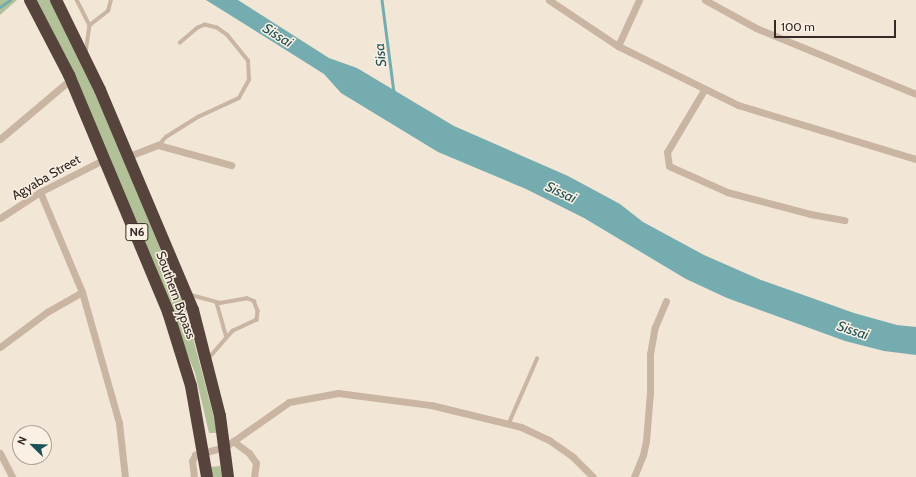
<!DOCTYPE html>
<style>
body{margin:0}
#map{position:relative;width:916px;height:477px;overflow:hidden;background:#f2e6d7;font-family:Cabin,sans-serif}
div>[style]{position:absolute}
.green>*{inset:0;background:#b2c197}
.water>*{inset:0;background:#75acb0}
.stream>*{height:2.5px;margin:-1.25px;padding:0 1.25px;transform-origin:1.25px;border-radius:1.25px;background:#75acb0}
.lane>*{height:3.5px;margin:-1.75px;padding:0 1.75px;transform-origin:1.75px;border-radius:1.75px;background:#cab5a3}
.street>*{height:7px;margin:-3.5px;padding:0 3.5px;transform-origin:3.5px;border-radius:3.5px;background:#cab5a3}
.highway>*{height:12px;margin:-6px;padding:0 6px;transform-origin:6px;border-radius:6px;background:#56443c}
span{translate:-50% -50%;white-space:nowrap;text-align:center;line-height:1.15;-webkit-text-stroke:3px #faf0e3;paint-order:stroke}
.shield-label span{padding:1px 3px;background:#faf0e3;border:1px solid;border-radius:3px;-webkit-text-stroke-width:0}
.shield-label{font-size:12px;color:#352a25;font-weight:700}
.street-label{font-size:13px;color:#352a25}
.water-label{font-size:14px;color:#1a5257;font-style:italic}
.north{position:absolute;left:12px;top:425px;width:40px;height:40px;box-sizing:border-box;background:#faf0e3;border:1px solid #aba197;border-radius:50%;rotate:293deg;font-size:11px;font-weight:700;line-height:16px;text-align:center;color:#352a25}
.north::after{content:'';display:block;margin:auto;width:14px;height:18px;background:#1a5257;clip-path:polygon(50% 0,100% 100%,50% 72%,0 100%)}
.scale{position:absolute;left:774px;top:20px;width:122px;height:18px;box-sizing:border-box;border:2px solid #352a25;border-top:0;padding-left:5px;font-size:12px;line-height:14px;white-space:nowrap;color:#352a25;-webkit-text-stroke:3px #faf0e3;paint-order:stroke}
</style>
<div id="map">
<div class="green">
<i style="clip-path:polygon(0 0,17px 0,0 15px)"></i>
<i style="clip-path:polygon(32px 0,50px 0,91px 84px,134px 182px,184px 304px,218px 433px,209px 433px,195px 373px,184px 346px)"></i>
<i style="clip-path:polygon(220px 466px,222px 477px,211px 477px,210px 467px)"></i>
</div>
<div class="water">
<i style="clip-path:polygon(206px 0,238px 0,329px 58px,357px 68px,454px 126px,568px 176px,620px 204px,643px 222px,704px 255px,761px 280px,854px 313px,897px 325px,916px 327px,916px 355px,884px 351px,845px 341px,727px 298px,686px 279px,584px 218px,526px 189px,438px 152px,341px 93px,324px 74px)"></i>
</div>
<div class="stream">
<i style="left:382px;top:0;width:94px;rotate:82.6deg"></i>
<i style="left:0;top:7px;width:12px;rotate:-35deg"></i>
</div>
<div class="lane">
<i style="left:77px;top:0;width:28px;rotate:63deg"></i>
<i style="left:90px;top:25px;width:27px;rotate:98deg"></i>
<i style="left:90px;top:25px;width:23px;rotate:-38deg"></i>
<i style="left:108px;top:11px;width:11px;rotate:-75deg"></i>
<i style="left:159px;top:145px;width:11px;rotate:-49deg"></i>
<i style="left:166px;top:137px;width:38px;rotate:-32deg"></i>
<i style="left:198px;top:117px;width:45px;rotate:-24.9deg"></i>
<i style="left:239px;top:98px;width:21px;rotate:-61deg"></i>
<i style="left:249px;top:80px;width:19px;rotate:-93deg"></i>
<i style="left:248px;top:61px;width:33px;rotate:-129deg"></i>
<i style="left:227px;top:35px;width:12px;rotate:-145deg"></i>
<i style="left:217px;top:28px;width:12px;rotate:-166deg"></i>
<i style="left:205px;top:25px;width:8px;rotate:157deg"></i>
<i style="left:198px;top:28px;width:23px;rotate:140deg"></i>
<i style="left:191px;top:295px;width:30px;rotate:15deg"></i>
<i style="left:220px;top:303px;width:27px;rotate:-10deg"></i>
<i style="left:247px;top:298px;width:8px;rotate:23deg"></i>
<i style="left:254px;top:301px;width:11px;rotate:68deg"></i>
<i style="left:258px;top:311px;width:9px;rotate:96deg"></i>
<i style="left:257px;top:320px;width:26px;rotate:155deg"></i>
<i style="left:233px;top:331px;width:38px;rotate:131deg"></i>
<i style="left:217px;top:303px;width:35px;rotate:74deg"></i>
<i style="left:509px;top:423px;width:70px;rotate:-66.4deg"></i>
</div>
<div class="street">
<i style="left:549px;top:0;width:83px;rotate:33.7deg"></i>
<i style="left:618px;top:46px;width:134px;rotate:26.2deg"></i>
<i style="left:738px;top:105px;width:186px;rotate:16.9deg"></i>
<i style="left:705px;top:0;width:58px;rotate:28.8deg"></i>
<i style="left:756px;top:28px;width:173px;rotate:22.4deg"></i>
<i style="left:618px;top:46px;width:51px;rotate:-65.5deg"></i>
<i style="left:704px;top:90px;width:72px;rotate:120.8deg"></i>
<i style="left:667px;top:152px;width:14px;rotate:82deg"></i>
<i style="left:669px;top:166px;width:64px;rotate:24.1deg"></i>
<i style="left:727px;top:192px;width:86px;rotate:14.8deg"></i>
<i style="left:810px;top:214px;width:35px;rotate:10deg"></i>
<i style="left:0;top:139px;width:93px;rotate:-40.2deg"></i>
<i style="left:129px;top:156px;width:31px;rotate:-21deg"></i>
<i style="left:158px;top:145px;width:76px;rotate:15.3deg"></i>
<i style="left:40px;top:192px;width:108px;rotate:67.2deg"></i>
<i style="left:82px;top:292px;width:136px;rotate:74.2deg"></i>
<i style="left:119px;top:423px;width:54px;rotate:83.7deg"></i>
<i style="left:0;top:218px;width:48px;rotate:-33deg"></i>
<i style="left:40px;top:192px;width:73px;rotate:-26.9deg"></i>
<i style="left:0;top:347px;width:59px;rotate:-36.7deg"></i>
<i style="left:47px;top:312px;width:40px;rotate:-29.7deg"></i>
<i style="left:233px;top:441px;width:20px;rotate:37deg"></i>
<i style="left:249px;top:453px;width:12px;rotate:55deg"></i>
<i style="left:256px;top:463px;width:14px;rotate:98deg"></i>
<i style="left:0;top:453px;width:27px;rotate:63deg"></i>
<i style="left:194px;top:477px;width:16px;rotate:-97deg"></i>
<i style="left:192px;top:461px;width:7px;rotate:-63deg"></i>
<i style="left:195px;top:455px;width:31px;rotate:-15deg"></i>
<i style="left:225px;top:447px;width:78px;rotate:-35.1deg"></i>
<i style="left:289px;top:402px;width:50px;rotate:-10.4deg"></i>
<i style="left:338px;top:393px;width:94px;rotate:7.4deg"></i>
<i style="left:431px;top:405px;width:93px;rotate:13.7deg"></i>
<i style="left:521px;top:427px;width:31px;rotate:25deg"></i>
<i style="left:549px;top:440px;width:29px;rotate:35deg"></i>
<i style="left:573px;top:457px;width:28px;rotate:45deg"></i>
<i style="left:634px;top:477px;width:24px;rotate:-68deg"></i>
<i style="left:643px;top:455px;width:14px;rotate:-78deg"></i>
<i style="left:646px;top:441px;width:49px;rotate:-85.3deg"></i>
<i style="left:650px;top:392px;width:38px;rotate:-90deg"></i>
<i style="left:650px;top:354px;width:27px;rotate:-80deg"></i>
<i style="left:655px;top:327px;width:28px;rotate:-67deg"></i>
</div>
<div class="highway">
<i style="left:30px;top:0;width:85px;rotate:62.5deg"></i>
<i style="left:69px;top:75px;width:257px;rotate:67.3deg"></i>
<i style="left:168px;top:312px;width:77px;rotate:72.7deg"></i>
<i style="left:191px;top:386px;width:92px;rotate:80deg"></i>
<i style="left:56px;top:0;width:100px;rotate:63.9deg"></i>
<i style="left:100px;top:90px;width:239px;rotate:67.1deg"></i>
<i style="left:193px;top:310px;width:109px;rotate:75.7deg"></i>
<i style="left:220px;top:416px;width:62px;rotate:82.5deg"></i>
</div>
<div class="shield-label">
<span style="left:137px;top:232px">N6</span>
</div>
<div class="street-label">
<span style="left:46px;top:177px;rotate:-30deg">Agyaba Street</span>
<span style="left:176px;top:295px;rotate:70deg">Southern Bypass</span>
</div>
<div class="water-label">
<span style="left:278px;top:35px;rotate:32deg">Sissai</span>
<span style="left:380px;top:55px;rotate:-96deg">Sisa</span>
<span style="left:561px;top:192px;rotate:25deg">Sissai</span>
<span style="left:853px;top:330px;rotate:18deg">Sissai</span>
</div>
<div class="north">N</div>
<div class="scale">100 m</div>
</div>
